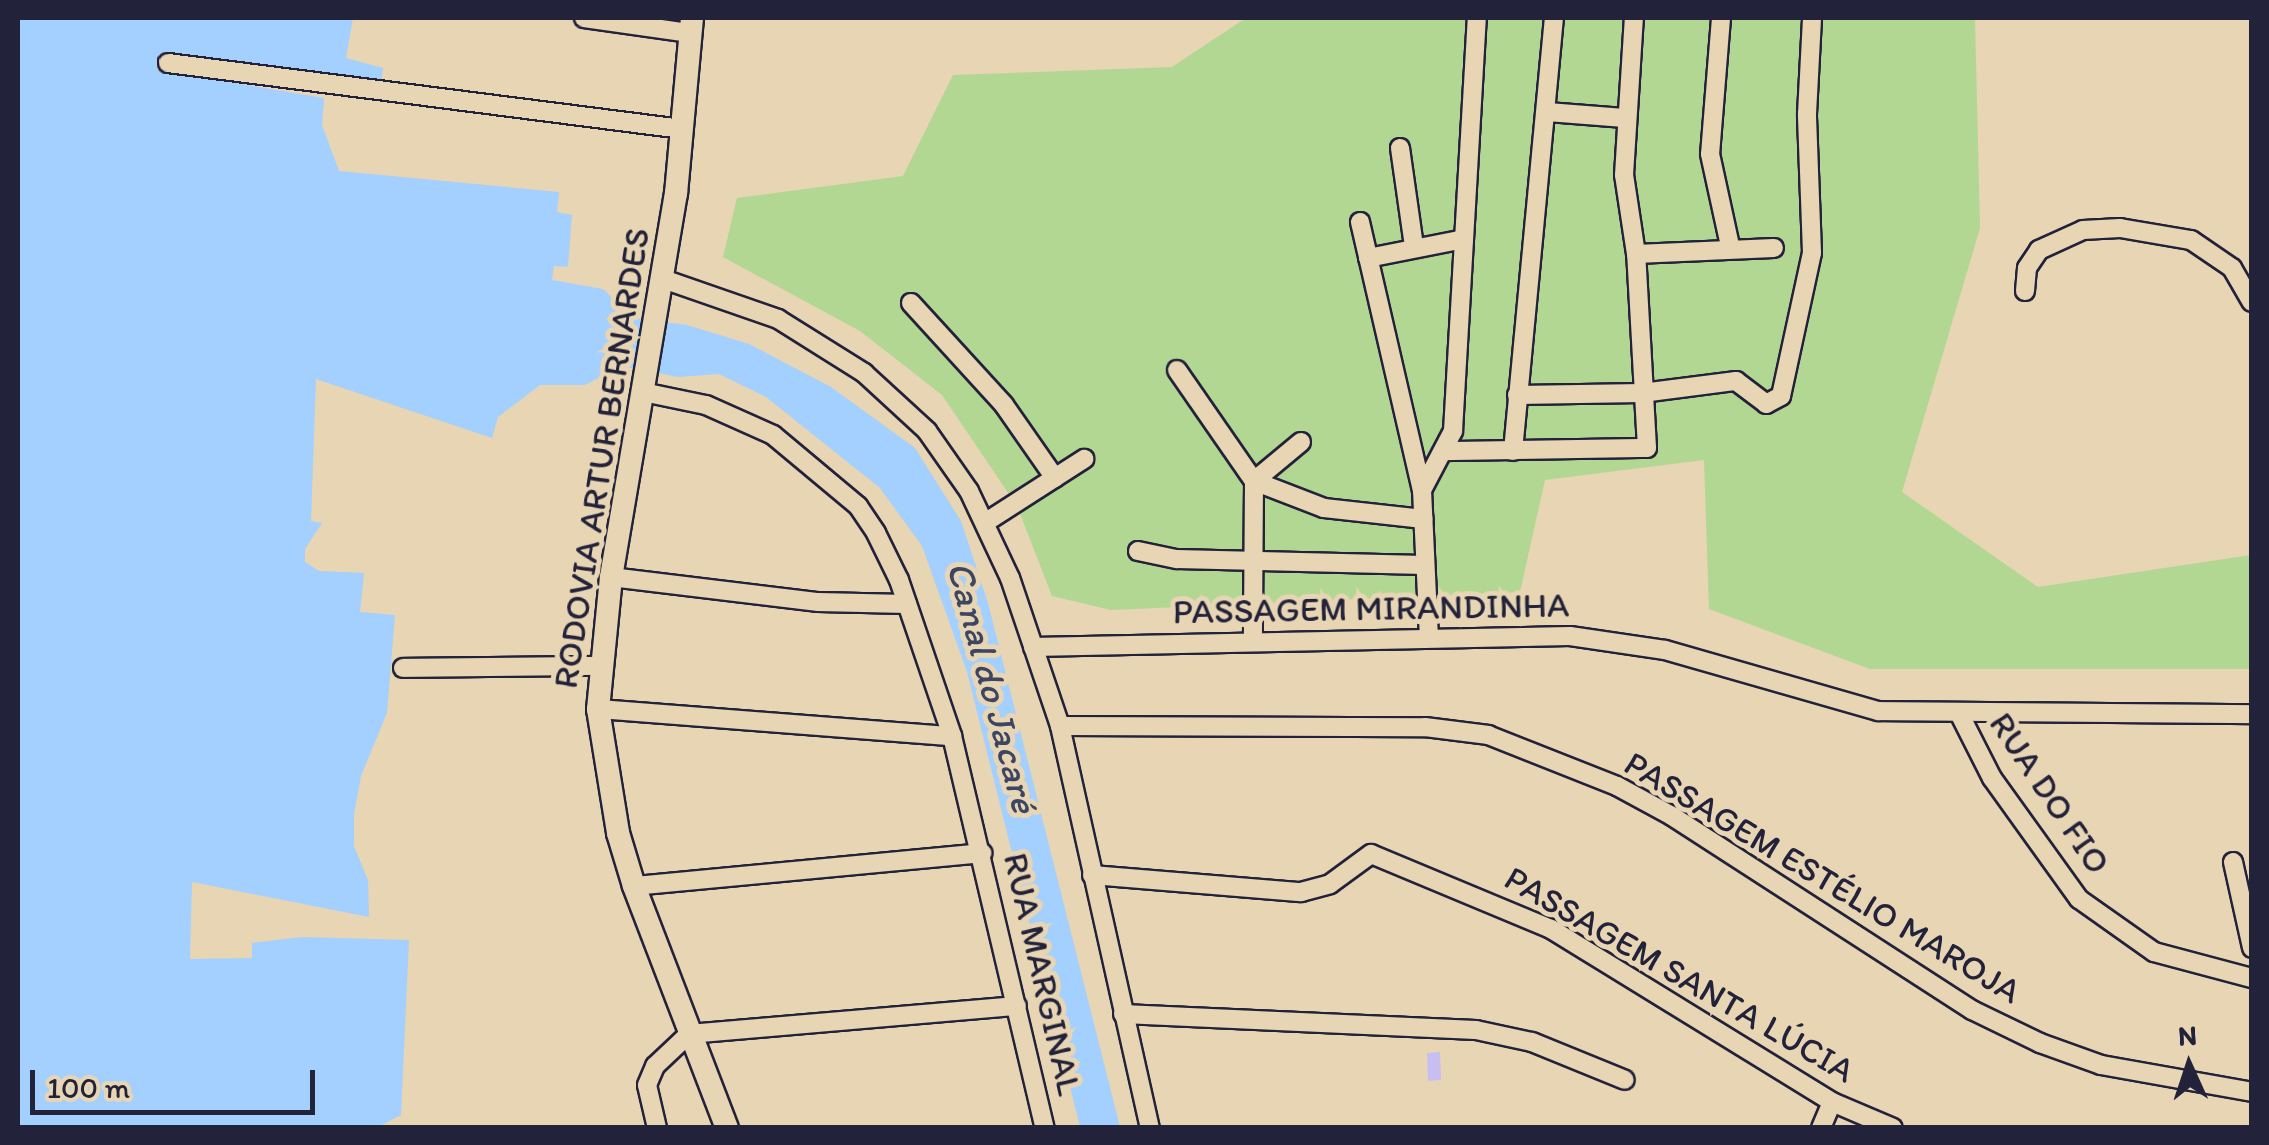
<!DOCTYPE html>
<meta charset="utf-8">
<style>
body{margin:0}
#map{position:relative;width:2269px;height:1145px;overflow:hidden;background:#e7d5b3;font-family:Itim,sans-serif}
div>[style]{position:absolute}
.green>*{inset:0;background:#b1d793}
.water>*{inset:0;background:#a3d0fe}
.building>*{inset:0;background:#c7bff2}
.roads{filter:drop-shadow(2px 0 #22223b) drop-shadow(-2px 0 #22223b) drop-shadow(0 2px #22223b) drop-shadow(0 -2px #22223b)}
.minor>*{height:18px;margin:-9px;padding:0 9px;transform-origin:9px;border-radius:9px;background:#e7d5b3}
.major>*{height:22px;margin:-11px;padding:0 11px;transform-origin:11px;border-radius:11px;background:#e7d5b3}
span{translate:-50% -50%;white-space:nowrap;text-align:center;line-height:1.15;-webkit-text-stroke:10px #e7d5b3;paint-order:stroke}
.street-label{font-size:35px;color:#22223b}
.water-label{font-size:38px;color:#3c4562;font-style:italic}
.frame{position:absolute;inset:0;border:20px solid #22223b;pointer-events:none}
.north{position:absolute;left:2139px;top:1015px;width:100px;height:100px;-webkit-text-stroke:8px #e7d5b3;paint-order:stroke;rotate:357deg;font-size:28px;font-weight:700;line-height:40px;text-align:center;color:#22223b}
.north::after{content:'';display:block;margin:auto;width:35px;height:45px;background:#22223b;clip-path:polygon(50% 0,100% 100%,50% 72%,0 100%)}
.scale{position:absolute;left:30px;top:1070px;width:285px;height:45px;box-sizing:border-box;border:5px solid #22223b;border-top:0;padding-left:12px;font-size:30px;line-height:35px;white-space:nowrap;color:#22223b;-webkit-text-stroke:8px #e7d5b3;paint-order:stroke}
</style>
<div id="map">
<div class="green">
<i style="clip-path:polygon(1246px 18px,1975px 18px,1980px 228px,1902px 492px,2038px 587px,2251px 555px,2251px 669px,1870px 669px,1709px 609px,1704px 460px,1545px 480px,1520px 592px,1111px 610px,1052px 596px,1017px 506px,942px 395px,860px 331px,723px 257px,737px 198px,903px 176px,953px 75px,1172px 67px)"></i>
</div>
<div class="water">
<i style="clip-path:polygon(18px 18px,353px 18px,346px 58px,383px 68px,381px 85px,159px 54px,157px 70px,324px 98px,322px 125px,339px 171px,559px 192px,557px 212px,572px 215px,568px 267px,554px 266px,552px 280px,603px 289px,633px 318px,687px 325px,749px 344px,831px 387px,915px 448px,961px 521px,988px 603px,1120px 1127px,1080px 1127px,967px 672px,922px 546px,880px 488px,766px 397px,719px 374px,678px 377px,621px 366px,585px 385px,540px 385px,498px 417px,492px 438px,316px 379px,311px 521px,322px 523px,305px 549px,305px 562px,319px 571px,364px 573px,360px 612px,395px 615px,387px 713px,361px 776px,354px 814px,354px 846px,368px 880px,369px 917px,192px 882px,190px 959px,252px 958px,252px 943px,302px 937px,409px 940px,401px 1115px,376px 1128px,18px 1127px)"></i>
</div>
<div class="building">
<i style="clip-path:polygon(1440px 1052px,1441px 1080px,1428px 1081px,1427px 1053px)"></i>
</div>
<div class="roads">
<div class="minor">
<i style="left:584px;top:18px;width:107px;rotate:8.1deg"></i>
<i style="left:1721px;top:18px;width:136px;rotate:94.6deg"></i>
<i style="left:1710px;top:154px;width:94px;rotate:77.7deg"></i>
<i style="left:168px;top:63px;width:518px;rotate:7.32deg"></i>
<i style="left:1547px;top:112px;width:78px;rotate:4.4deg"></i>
<i style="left:1400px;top:148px;width:99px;rotate:81.9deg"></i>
<i style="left:1360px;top:222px;width:275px;rotate:77deg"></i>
<i style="left:1422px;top:490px;width:147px;rotate:87.3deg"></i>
<i style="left:1636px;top:254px;width:138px;rotate:-2.5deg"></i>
<i style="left:1368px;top:258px;width:98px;rotate:-11.2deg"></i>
<i style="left:663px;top:279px;width:122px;rotate:19.2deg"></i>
<i style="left:778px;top:319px;width:102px;rotate:32.1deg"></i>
<i style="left:864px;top:373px;width:86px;rotate:42.6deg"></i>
<i style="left:927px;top:431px;width:73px;rotate:55deg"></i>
<i style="left:969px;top:491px;width:96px;rotate:64.8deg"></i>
<i style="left:1010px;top:578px;width:156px;rotate:71.3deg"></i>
<i style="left:1060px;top:726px;width:412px;rotate:77.4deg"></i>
<i style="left:2025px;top:291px;width:23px;rotate:-85deg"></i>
<i style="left:2027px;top:268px;width:22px;rotate:-56deg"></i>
<i style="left:2039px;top:250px;width:48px;rotate:-24.4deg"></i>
<i style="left:2083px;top:230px;width:37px;rotate:-3deg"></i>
<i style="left:2120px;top:228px;width:72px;rotate:9.6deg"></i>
<i style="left:2191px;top:240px;width:50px;rotate:34.3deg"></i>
<i style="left:2232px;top:268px;width:39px;rotate:60deg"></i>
<i style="left:911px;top:303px;width:138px;rotate:47.6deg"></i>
<i style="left:1004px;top:405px;width:89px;rotate:55.1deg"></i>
<i style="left:1177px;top:370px;width:135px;rotate:55.3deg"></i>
<i style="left:1254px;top:481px;width:161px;rotate:90.4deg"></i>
<i style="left:643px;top:392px;width:64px;rotate:11.7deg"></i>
<i style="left:706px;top:405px;width:73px;rotate:24.1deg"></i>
<i style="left:773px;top:435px;width:111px;rotate:39.9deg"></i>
<i style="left:858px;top:506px;width:32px;rotate:56deg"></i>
<i style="left:876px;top:533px;width:52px;rotate:63.9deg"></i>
<i style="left:899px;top:580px;width:165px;rotate:71.2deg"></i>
<i style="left:952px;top:736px;width:403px;rotate:76.7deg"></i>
<i style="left:1517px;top:395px;width:125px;rotate:-0.9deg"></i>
<i style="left:1642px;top:393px;width:95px;rotate:-7.3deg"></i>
<i style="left:1736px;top:381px;width:38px;rotate:37deg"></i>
<i style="left:1766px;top:404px;width:17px;rotate:-28deg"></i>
<i style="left:1781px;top:396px;width:146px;rotate:-77.8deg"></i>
<i style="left:1812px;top:253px;width:139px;rotate:-92.1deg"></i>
<i style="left:1807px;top:114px;width:96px;rotate:-87deg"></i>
<i style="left:1301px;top:442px;width:61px;rotate:140.3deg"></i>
<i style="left:1254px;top:481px;width:75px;rotate:21.1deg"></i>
<i style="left:1324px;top:508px;width:100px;rotate:6.3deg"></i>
<i style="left:1447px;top:451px;width:200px;rotate:-0.9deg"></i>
<i style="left:1647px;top:448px;width:194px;rotate:-93.2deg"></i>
<i style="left:1636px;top:254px;width:80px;rotate:-98.6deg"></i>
<i style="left:1624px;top:175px;width:157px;rotate:-86.4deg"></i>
<i style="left:1513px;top:451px;width:435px;rotate:-84.6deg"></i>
<i style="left:1422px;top:490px;width:67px;rotate:-62.3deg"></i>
<i style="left:1453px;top:431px;width:414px;rotate:-86.7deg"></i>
<i style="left:986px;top:522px;width:117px;rotate:-32.7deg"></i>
<i style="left:1138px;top:551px;width:40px;rotate:12deg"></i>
<i style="left:1177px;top:559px;width:247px;rotate:1.4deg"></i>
<i style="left:611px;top:577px;width:209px;rotate:6.9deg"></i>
<i style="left:818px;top:602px;width:89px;rotate:1.3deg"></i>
<i style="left:1033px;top:647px;width:537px;rotate:-1.17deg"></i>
<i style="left:1570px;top:636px;width:96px;rotate:8.4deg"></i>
<i style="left:1665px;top:650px;width:222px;rotate:16deg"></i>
<i style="left:1878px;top:711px;width:374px;rotate:0.5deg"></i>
<i style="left:403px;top:668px;width:196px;rotate:-0.6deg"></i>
<i style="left:598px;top:709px;width:355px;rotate:4.4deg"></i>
<i style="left:1959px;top:713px;width:73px;rotate:63.1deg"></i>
<i style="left:1992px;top:778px;width:149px;rotate:54.3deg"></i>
<i style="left:2079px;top:899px;width:92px;rotate:35.2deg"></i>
<i style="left:2154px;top:952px;width:101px;rotate:14.9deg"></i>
<i style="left:1060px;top:726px;width:365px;rotate:0.2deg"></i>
<i style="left:1425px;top:727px;width:64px;rotate:7.2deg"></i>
<i style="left:1488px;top:735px;width:139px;rotate:21.6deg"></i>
<i style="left:1617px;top:786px;width:63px;rotate:28.6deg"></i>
<i style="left:1672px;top:816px;width:357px;rotate:32.9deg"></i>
<i style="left:1972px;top:1010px;width:76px;rotate:25.9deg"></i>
<i style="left:2040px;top:1043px;width:65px;rotate:19.8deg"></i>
<i style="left:2101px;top:1065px;width:153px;rotate:10.1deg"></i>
<i style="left:2233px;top:862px;width:88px;rotate:77.5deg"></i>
<i style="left:1092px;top:875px;width:210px;rotate:4.7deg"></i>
<i style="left:1301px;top:892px;width:30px;rotate:-15deg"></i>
<i style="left:1330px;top:884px;width:51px;rotate:-36.2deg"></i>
<i style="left:1371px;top:854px;width:195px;rotate:22.6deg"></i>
<i style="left:1551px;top:929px;width:330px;rotate:31.6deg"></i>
<i style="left:1832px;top:1102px;width:66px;rotate:23.1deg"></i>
<i style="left:634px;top:886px;width:350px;rotate:-5.4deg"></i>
<i style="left:1123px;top:1014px;width:353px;rotate:2.6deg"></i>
<i style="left:1476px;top:1030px;width:57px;rotate:12.1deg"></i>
<i style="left:1532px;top:1042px;width:100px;rotate:22.2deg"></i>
<i style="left:657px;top:1128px;width:44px;rotate:-103.1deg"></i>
<i style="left:647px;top:1085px;width:21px;rotate:-67deg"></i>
<i style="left:655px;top:1066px;width:47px;rotate:-43.3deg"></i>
<i style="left:689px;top:1034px;width:329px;rotate:-4.9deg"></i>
<i style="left:1821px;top:1128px;width:28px;rotate:-67deg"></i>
</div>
<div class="major">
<i style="left:692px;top:18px;width:176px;rotate:95.2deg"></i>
<i style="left:676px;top:193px;width:389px;rotate:99.6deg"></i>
<i style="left:611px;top:577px;width:133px;rotate:95.6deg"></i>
<i style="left:598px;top:709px;width:126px;rotate:80.8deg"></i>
<i style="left:618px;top:833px;width:55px;rotate:73.2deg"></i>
<i style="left:634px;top:886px;width:259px;rotate:69deg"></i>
</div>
</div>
<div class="street-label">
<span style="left:601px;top:458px;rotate:-81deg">RODOVIA ARTUR BERNARDES</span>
<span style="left:1371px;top:608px;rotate:-1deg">PASSAGEM MIRANDINHA</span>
<span style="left:2050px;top:793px;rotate:56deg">RUA DO FIO</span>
<span style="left:1823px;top:877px;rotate:31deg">PASSAGEM ESTÉLIO MAROJA</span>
<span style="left:1043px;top:974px;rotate:77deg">RUA MARGINAL</span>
<span style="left:1680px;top:974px;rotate:30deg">PASSAGEM SANTA LÚCIA</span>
</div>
<div class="water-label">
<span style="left:992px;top:687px;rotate:75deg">Canal do Jacaré</span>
</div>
<div class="frame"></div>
<div class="north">N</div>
<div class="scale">100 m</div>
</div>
